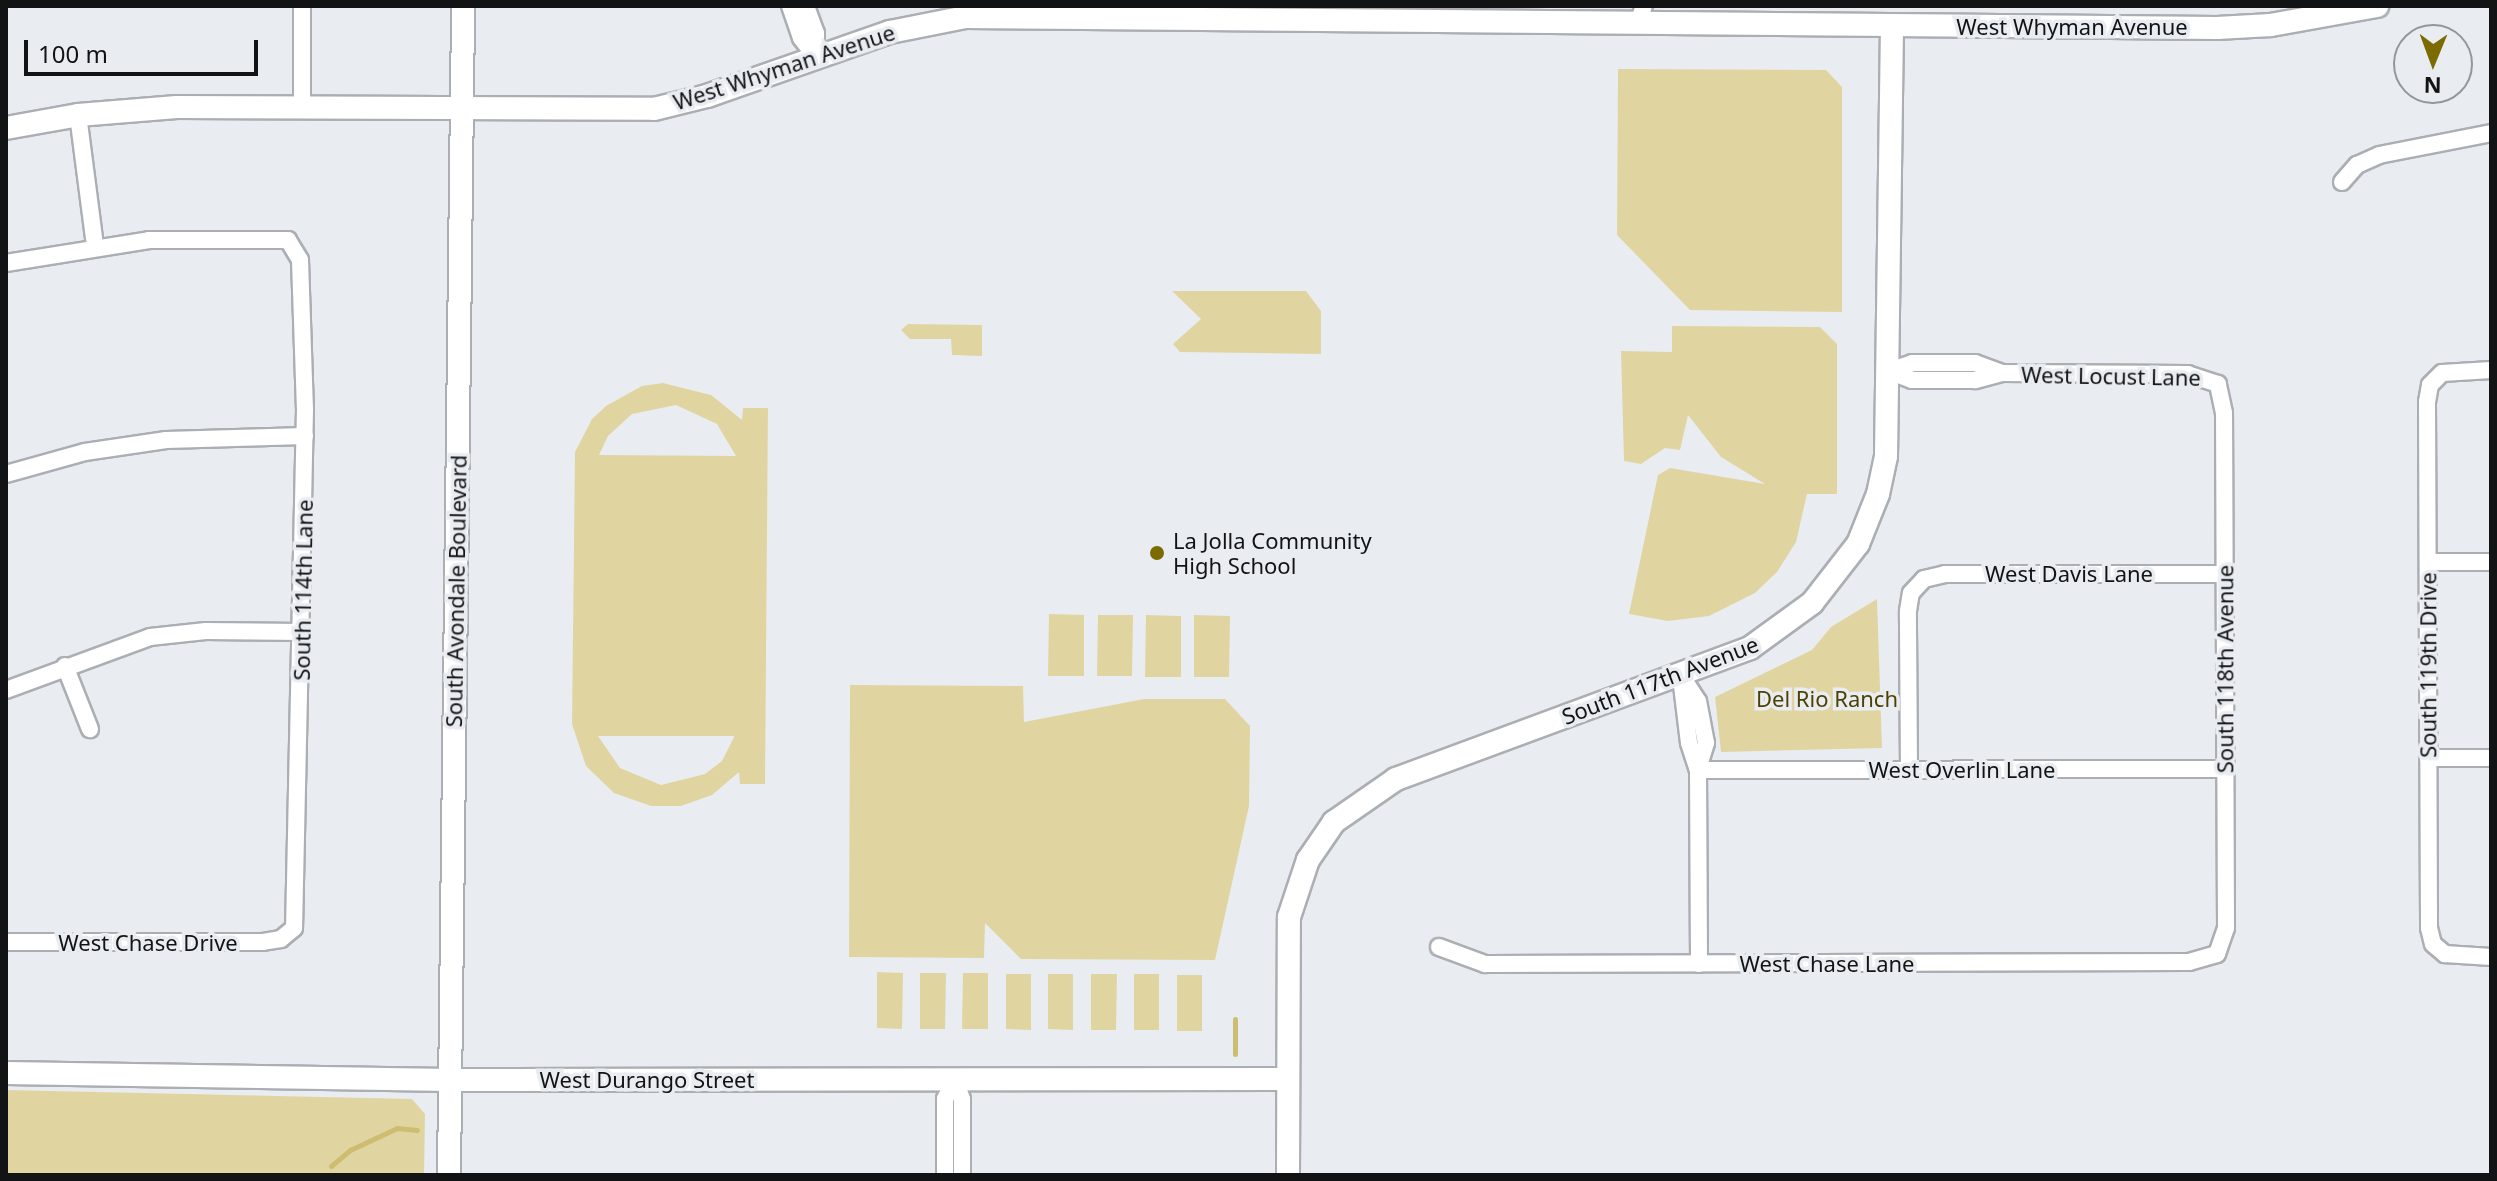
<!DOCTYPE html>
<style>
body{margin:0}
#map{position:relative;width:2497px;height:1181px;overflow:hidden;background:#e9edf2;font-family:"Noto Sans",sans-serif}
div>[style]{position:absolute}
.green>*{inset:0;background:#e0d5a1}
.stream>*{height:5px;margin:-2.5px;padding:0 2.5px;transform-origin:2.5px;border-radius:2.5px;background:#cebd71}
.roads{filter:drop-shadow(2px 0 #abafb4) drop-shadow(-2px 0 #abafb4) drop-shadow(0 2px #abafb4) drop-shadow(0 -2px #abafb4)}
.street>*{height:16px;margin:-8px;padding:0 8px;transform-origin:8px;border-radius:8px;background:#fff}
.secondary>*{height:22px;margin:-11px;padding:0 11px;transform-origin:11px;border-radius:11px;background:#fff}
.dots>*{width:22px;height:22px;translate:-50% -50%;box-sizing:border-box;border:4px solid #e9edf2;border-radius:50%}
span{translate:-50% -50%;white-space:nowrap;text-align:center;line-height:1.15;-webkit-text-stroke:7px #e9edf2;paint-order:stroke}
.street-label{font-size:22px;color:#121315}
.poi-label{font-size:22px;color:#121315}
.left{translate:0 -50%;text-align:left}
.park-label{font-size:22px;color:#4e4202}
.frame{position:absolute;inset:0;border:8px solid #121315;pointer-events:none}
.north{position:absolute;left:2393px;top:24px;width:80px;height:80px;box-sizing:border-box;background:#e9edf2;border:2px solid #93969a;border-radius:50%;rotate:181deg;font-size:22px;font-weight:700;line-height:32px;text-align:center;color:#121315}
.north::after{content:'';display:block;margin:auto;width:28px;height:36px;background:#7c6a02;clip-path:polygon(50% 0,100% 100%,50% 72%,0 100%)}
.scale{position:absolute;left:24px;top:40px;width:234px;height:36px;box-sizing:border-box;border:4px solid #121315;border-top:0;padding-left:10px;font-size:24px;line-height:28px;white-space:nowrap;color:#121315;-webkit-text-stroke:6px #e9edf2;paint-order:stroke}
</style>
<div id="map">
<div class="green">
<i style="clip-path:polygon(1618px 69px,1826px 70px,1842px 87px,1842px 312px,1690px 310px,1617px 235px)"></i>
<i style="clip-path:polygon(1172px 291px,1306px 291px,1321px 311px,1321px 354px,1180px 352px,1173px 344px,1201px 319px)"></i>
<i style="clip-path:polygon(908px 324px,982px 325px,982px 356px,952px 355px,951px 339px,910px 339px,901px 330px)"></i>
<i style="clip-path:polygon(1672px 326px,1820px 327px,1837px 344px,1837px 494px,1807px 494px,1796px 542px,1777px 572px,1755px 593px,1709px 616px,1668px 621px,1629px 614px,1658px 475px,1670px 468px,1765px 484px,1721px 457px,1688px 415px,1680px 450px,1665px 448px,1641px 464px,1624px 461px,1621px 351px,1672px 352px)"></i>
<i style="clip-path:polygon(evenodd,663px 383px,711px 395px,742px 420px,743px 408px,768px 408px,765px 784px,740px 784px,739px 772px,712px 795px,681px 806px,651px 806px,614px 793px,586px 766px,572px 724px,575px 452px,592px 419px,606px 406px,642px 386px,663px 383px,676px 405px,717px 424px,736px 456px,599px 455px,608px 436px,632px 414px,676px 405px,663px 383px,598px 736px,734px 736px,734px 737px,722px 761px,705px 774px,661px 785px,620px 768px,598px 736px)"></i>
<i style="clip-path:polygon(1877px 599px,1882px 748px,1721px 752px,1715px 697px,1812px 650px,1831px 627px)"></i>
<i style="clip-path:polygon(1049px 614px,1084px 615px,1084px 676px,1048px 676px)"></i>
<i style="clip-path:polygon(1098px 615px,1133px 615px,1132px 676px,1097px 676px)"></i>
<i style="clip-path:polygon(1146px 615px,1181px 616px,1181px 677px,1145px 677px)"></i>
<i style="clip-path:polygon(1194px 615px,1230px 616px,1229px 677px,1194px 677px)"></i>
<i style="clip-path:polygon(850px 685px,1023px 686px,1024px 722px,1144px 699px,1225px 699px,1250px 726px,1249px 806px,1215px 960px,1021px 959px,985px 923px,984px 958px,849px 957px)"></i>
<i style="clip-path:polygon(877px 972px,903px 973px,902px 1029px,877px 1028px)"></i>
<i style="clip-path:polygon(920px 973px,946px 973px,945px 1029px,920px 1029px)"></i>
<i style="clip-path:polygon(963px 973px,988px 973px,988px 1029px,962px 1029px)"></i>
<i style="clip-path:polygon(1006px 974px,1031px 974px,1031px 1030px,1006px 1029px)"></i>
<i style="clip-path:polygon(1048px 974px,1073px 974px,1073px 1030px,1048px 1029px)"></i>
<i style="clip-path:polygon(1091px 974px,1117px 974px,1116px 1030px,1091px 1030px)"></i>
<i style="clip-path:polygon(1134px 974px,1159px 974px,1159px 1030px,1134px 1030px)"></i>
<i style="clip-path:polygon(1177px 975px,1202px 975px,1202px 1031px,1177px 1031px)"></i>
<i style="clip-path:polygon(6px 1090px,412px 1099px,425px 1114px,424px 1175px,6px 1175px)"></i>
</div>
<div class="stream">
<i style="left:1235px;top:1019px;width:35px;rotate:90deg"></i>
<i style="left:331px;top:1166px;width:25px;rotate:-40deg"></i>
<i style="left:350px;top:1150px;width:52px;rotate:-25.1deg"></i>
<i style="left:397px;top:1128px;width:20px;rotate:6deg"></i>
</div>
<div class="roads">
<div class="street">
<i style="left:790px;top:6px;width:34px;rotate:71deg"></i>
<i style="left:801px;top:38px;width:24px;rotate:52deg"></i>
<i style="left:806px;top:6px;width:29px;rotate:70deg"></i>
<i style="left:816px;top:33px;width:24px;rotate:90deg"></i>
<i style="left:1638px;top:23px;width:18px;rotate:-71deg"></i>
<i style="left:302px;top:107px;width:101px;rotate:-90deg"></i>
<i style="left:78px;top:115px;width:132px;rotate:82.6deg"></i>
<i style="left:2342px;top:182px;width:23px;rotate:-49deg"></i>
<i style="left:2357px;top:165px;width:24px;rotate:-24deg"></i>
<i style="left:2379px;top:155px;width:114px;rotate:-11.1deg"></i>
<i style="left:6px;top:263px;width:145px;rotate:-9.1deg"></i>
<i style="left:149px;top:240px;width:139px"></i>
<i style="left:288px;top:240px;width:23px;rotate:59deg"></i>
<i style="left:300px;top:260px;width:149px;rotate:88.1deg"></i>
<i style="left:305px;top:409px;width:519px;rotate:91.21deg"></i>
<i style="left:294px;top:928px;width:17px;rotate:140deg"></i>
<i style="left:281px;top:939px;width:18px;rotate:171deg"></i>
<i style="left:263px;top:942px;width:257px;rotate:180deg"></i>
<i style="left:2491px;top:370px;width:49px;rotate:176.5deg"></i>
<i style="left:2442px;top:373px;width:17px;rotate:135deg"></i>
<i style="left:2430px;top:385px;width:17px;rotate:100deg"></i>
<i style="left:2427px;top:402px;width:526px;rotate:89.78deg"></i>
<i style="left:2429px;top:928px;width:16px;rotate:76deg"></i>
<i style="left:2433px;top:944px;width:16px;rotate:40deg"></i>
<i style="left:2445px;top:954px;width:46px;rotate:3.7deg"></i>
<i style="left:1888px;top:371px;width:25px;rotate:-18deg"></i>
<i style="left:1912px;top:363px;width:63px"></i>
<i style="left:1975px;top:363px;width:29px;rotate:20deg"></i>
<i style="left:6px;top:474px;width:82px;rotate:-15.6deg"></i>
<i style="left:85px;top:452px;width:82px;rotate:-8.4deg"></i>
<i style="left:166px;top:440px;width:139px;rotate:-1.6deg"></i>
<i style="left:2428px;top:562px;width:63px"></i>
<i style="left:65px;top:666px;width:68px;rotate:68.4deg"></i>
<i style="left:1681px;top:675px;width:31px;rotate:57deg"></i>
<i style="left:1698px;top:701px;width:43px;rotate:79.2deg"></i>
<i style="left:1706px;top:743px;width:28px;rotate:107deg"></i>
<i style="left:1698px;top:770px;width:194px;rotate:89.7deg"></i>
<i style="left:1681px;top:677px;width:66px;rotate:83.1deg"></i>
<i style="left:1689px;top:743px;width:28px;rotate:72deg"></i>
<i style="left:6px;top:690px;width:153px;rotate:-20.2deg"></i>
<i style="left:150px;top:637px;width:56px;rotate:-6.1deg"></i>
<i style="left:206px;top:631px;width:96px;rotate:0.6deg"></i>
<i style="left:2428px;top:758px;width:63px"></i>
<i style="left:1698px;top:770px;width:527px;rotate:-0.11deg"></i>
<i style="left:1909px;top:770px;width:159px;rotate:-90.4deg"></i>
<i style="left:1908px;top:611px;width:18px;rotate:-81deg"></i>
<i style="left:1911px;top:593px;width:19px;rotate:-47deg"></i>
<i style="left:1924px;top:579px;width:22px;rotate:-13deg"></i>
<i style="left:1945px;top:574px;width:279px"></i>
<i style="left:1439px;top:947px;width:49px;rotate:20.3deg"></i>
<i style="left:1485px;top:964px;width:704px;rotate:-0.16deg"></i>
<i style="left:2189px;top:962px;width:29px;rotate:-16deg"></i>
<i style="left:2217px;top:954px;width:28px;rotate:-71deg"></i>
<i style="left:2226px;top:928px;width:515px;rotate:-90.22deg"></i>
<i style="left:2224px;top:413px;width:30px;rotate:-102deg"></i>
<i style="left:2218px;top:384px;width:32px;rotate:-162deg"></i>
<i style="left:2188px;top:374px;width:186px;rotate:-179.7deg"></i>
<i style="left:2002px;top:373px;width:28px;rotate:165deg"></i>
<i style="left:1975px;top:380px;width:63px;rotate:180deg"></i>
<i style="left:1912px;top:380px;width:26px;rotate:-159deg"></i>
<i style="left:955px;top:1079px;width:21px;rotate:71deg"></i>
<i style="left:962px;top:1099px;width:76px;rotate:90deg"></i>
<i style="left:945px;top:1175px;width:76px;rotate:-90deg"></i>
<i style="left:945px;top:1099px;width:22px;rotate:-63deg"></i>
</div>
<div class="secondary">
<i style="left:6px;top:128px;width:73px;rotate:-10.2deg"></i>
<i style="left:78px;top:115px;width:99px;rotate:-4.6deg"></i>
<i style="left:177px;top:107px;width:477px;rotate:0.2deg"></i>
<i style="left:654px;top:109px;width:55px;rotate:-13.8deg"></i>
<i style="left:707px;top:96px;width:194px;rotate:-19.3deg"></i>
<i style="left:890px;top:32px;width:77px;rotate:-11.2deg"></i>
<i style="left:966px;top:17px;width:1251px;rotate:0.5deg"></i>
<i style="left:2217px;top:28px;width:54px;rotate:-3.2deg"></i>
<i style="left:2271px;top:25px;width:108px;rotate:-10.2deg"></i>
<i style="left:6px;top:1073px;width:444px;rotate:0.9deg"></i>
<i style="left:450px;top:1080px;width:837px;rotate:-0.07deg"></i>
<i style="left:449px;top:1175px;width:1169px;rotate:-89.31deg"></i>
<i style="left:1288px;top:1175px;width:258px;rotate:-89.8deg"></i>
<i style="left:1289px;top:917px;width:60px;rotate:-71.6deg"></i>
<i style="left:1308px;top:860px;width:46px;rotate:-55.6deg"></i>
<i style="left:1334px;top:822px;width:75px;rotate:-34.7deg"></i>
<i style="left:1396px;top:779px;width:377px;rotate:-20.3deg"></i>
<i style="left:1750px;top:648px;width:77px;rotate:-36deg"></i>
<i style="left:1812px;top:603px;width:75px;rotate:-52.1deg"></i>
<i style="left:1858px;top:544px;width:54px;rotate:-68.2deg"></i>
<i style="left:1878px;top:494px;width:39px;rotate:-78deg"></i>
<i style="left:1886px;top:456px;width:431px;rotate:-89.2deg"></i>
</div>
</div>
<div class="dots">
<i style="left:1157px;top:553px;background:#7c6a02"></i>
</div>
<div class="street-label">
<span style="left:2072px;top:27px">West Whyman Avenue</span>
<span style="left:784px;top:67px;rotate:-18deg">West Whyman Avenue</span>
<span style="left:2111px;top:376px;rotate:1deg">West Locust Lane</span>
<span style="left:2069px;top:574px">West Davis Lane</span>
<span style="left:303px;top:590px;rotate:-89deg">South 114th Lane</span>
<span style="left:456px;top:591px;rotate:-89deg">South Avondale Boulevard</span>
<span style="left:2428px;top:665px;rotate:-90deg">South 119th Drive</span>
<span style="left:2225px;top:669px;rotate:-90deg">South 118th Avenue</span>
<span style="left:1660px;top:680px;rotate:-21deg">South 117th Avenue</span>
<span style="left:1962px;top:770px">West Overlin Lane</span>
<span style="left:148px;top:943px">West Chase Drive</span>
<span style="left:1827px;top:964px">West Chase Lane</span>
<span style="left:647px;top:1080px">West Durango Street</span>
</div>
<div class="poi-label">
<span class="left" style="left:1173px;top:553px">La Jolla Community<br>High School</span>
</div>
<div class="park-label">
<span style="left:1827px;top:699px">Del Rio Ranch</span>
</div>
<div class="frame"></div>
<div class="north">N</div>
<div class="scale">100 m</div>
</div>
